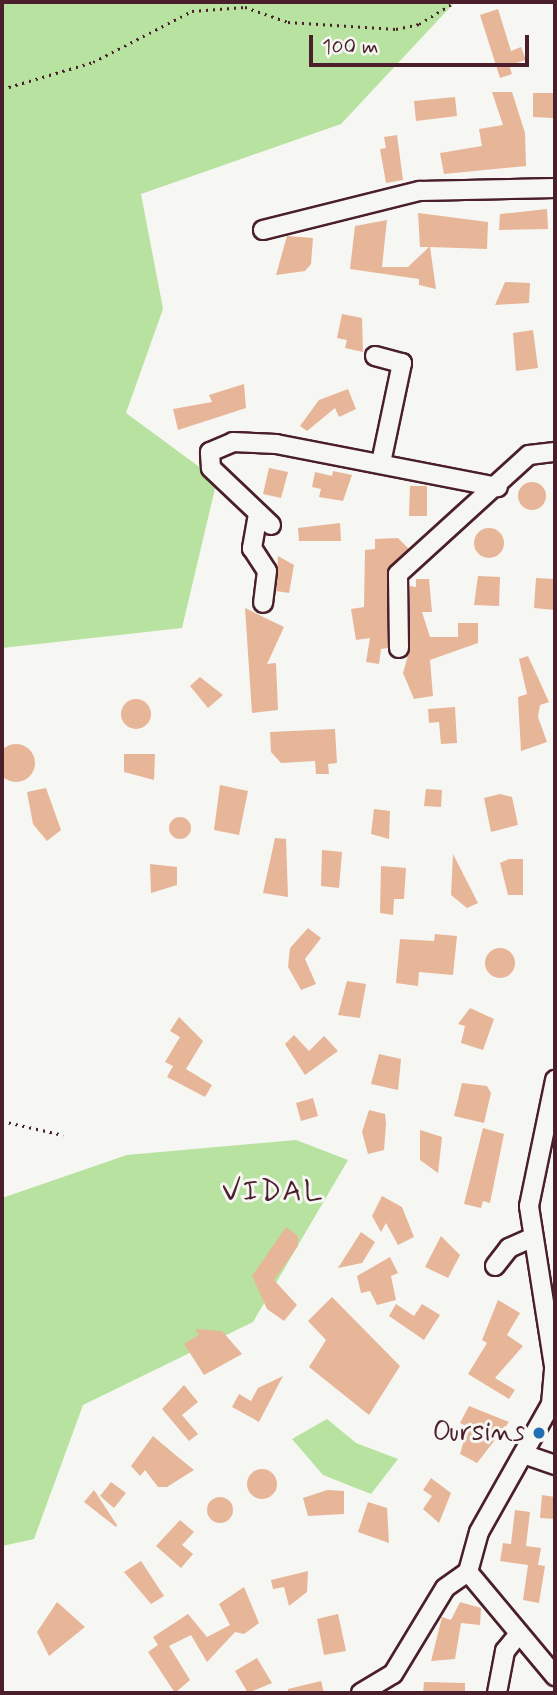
<!DOCTYPE html>
<style>
body{margin:0}
#map{position:relative;width:557px;height:1695px;overflow:hidden;background:#f6f6f2;font-family:Mynerve,sans-serif}
div>[style]{position:absolute}
.green>*{inset:0;background:#b7e29f}
.building>*{inset:0;background:#e7b699}
.round{border-radius:50%}
.path>*{height:2.5px;margin-top:-1.25px;transform-origin:0;background:repeating-linear-gradient(90deg,#4a1f2b 0 2px,transparent 0 7px)}
.roads{filter:drop-shadow(2px 0 #4a1f2b) drop-shadow(-2px 0 #4a1f2b) drop-shadow(0 2px #4a1f2b) drop-shadow(0 -2px #4a1f2b)}
.minor>*{height:18px;margin:-9px;padding:0 9px;transform-origin:9px;border-radius:9px;background:#f6f6f2}
.dots>*{width:19px;height:19px;translate:-50% -50%;box-sizing:border-box;border:4px solid #f6f6f2;border-radius:50%}
span{translate:-50% -50%;white-space:nowrap;text-align:center;line-height:1.15;-webkit-text-stroke:6px #f6f6f2;paint-order:stroke}
.poi-label{font-size:28px;color:#4a1f2b}
.right{translate:-100% -50%;text-align:right}
.neighbourhood-label{font-size:30px;color:#4a1f2b;letter-spacing:2px}
.frame{position:absolute;inset:0;border:4px solid #4a1f2b;pointer-events:none}
.scale{position:absolute;left:309px;top:35px;width:220px;height:32px;box-sizing:border-box;border:4px solid #4a1f2b;border-top:0;padding-left:9px;font-size:21px;line-height:24px;white-space:nowrap;color:#4a1f2b;-webkit-text-stroke:5px #f6f6f2;paint-order:stroke}
</style>
<div id="map">
<div class="green">
<i style="clip-path:polygon(2px 2px,455px 2px,341px 124px,141px 194px,163px 309px,126px 413px,217px 480px,182px 628px,2px 648px)"></i>
<i style="clip-path:polygon(296px 1140px,348px 1160px,253px 1322px,83px 1405px,34px 1539px,2px 1546px,2px 1198px,127px 1155px)"></i>
<i style="clip-path:polygon(327px 1419px,356px 1443px,398px 1459px,371px 1494px,323px 1475px,292px 1439px)"></i>
</div>
<div class="building">
<i style="clip-path:polygon(498px 9px,511px 51px,521px 47px,526px 60px,509px 65px,512px 74px,500px 78px,480px 15px)"></i>
<i style="clip-path:polygon(492px 92px,512px 92px,525px 133px,526px 166px,444px 174px,440px 153px,482px 146px,479px 129px,503px 125px)"></i>
<i style="clip-path:polygon(533px 93px,554px 93px,554px 118px,533px 117px)"></i>
<i style="clip-path:polygon(455px 97px,457px 116px,416px 121px,414px 101px)"></i>
<i style="clip-path:polygon(397px 135px,403px 180px,386px 183px,380px 149px,386px 148px,384px 137px)"></i>
<i style="clip-path:polygon(547px 209px,548px 229px,499px 230px,500px 214px)"></i>
<i style="clip-path:polygon(418px 213px,488px 222px,487px 249px,430px 247px,436px 289px,419px 285px,419px 279px,350px 269px,355px 226px,387px 220px,382px 267px,408px 267px,429px 247px,420px 247px)"></i>
<i style="clip-path:polygon(287px 236px,313px 238px,311px 264px,305px 271px,276px 275px)"></i>
<i style="clip-path:polygon(505px 282px,530px 283px,529px 303px,495px 305px)"></i>
<i style="clip-path:polygon(342px 314px,362px 318px,363px 352px,345px 348px,347px 340px,337px 338px)"></i>
<i style="clip-path:polygon(533px 330px,538px 368px,516px 371px,513px 333px)"></i>
<i style="clip-path:polygon(244px 384px,246px 408px,178px 430px,173px 409px,212px 402px,209px 395px)"></i>
<i style="clip-path:polygon(348px 389px,356px 409px,339px 417px,335px 408px,307px 431px,300px 426px,319px 400px)"></i>
<i style="clip-path:polygon(269px 468px,288px 472px,281px 498px,263px 494px)"></i>
<i style="clip-path:polygon(333px 471px,352px 475px,343px 501px,319px 497px,321px 489px,312px 487px,315px 472px,332px 476px)"></i>
<i class="round" style="left:518px;top:482px;width:28px;height:28px"></i>
<i style="clip-path:polygon(410px 486px,427px 486px,427px 516px,409px 516px)"></i>
<i style="clip-path:polygon(340px 523px,341px 541px,299px 541px,298px 528px)"></i>
<i class="round" style="left:474px;top:528px;width:30px;height:30px"></i>
<i style="clip-path:polygon(398px 538px,409px 549px,387px 570px,388px 648px,381px 649px,379px 664px,366px 662px,370px 638px,356px 640px,351px 609px,364px 607px,365px 550px,375px 549px,375px 539px)"></i>
<i style="clip-path:polygon(278px 556px,294px 565px,289px 593px,276px 591px)"></i>
<i style="clip-path:polygon(478px 576px,500px 577px,499px 606px,474px 605px)"></i>
<i style="clip-path:polygon(536px 578px,555px 579px,555px 610px,534px 608px)"></i>
<i style="clip-path:polygon(416px 579px,429px 579px,432px 612px,422px 612px,430px 637px,458px 637px,458px 623px,478px 623px,478px 643px,430px 660px,433px 696px,414px 699px,403px 673px,410px 648px,410px 586px,416px 587px)"></i>
<i style="clip-path:polygon(245px 608px,284px 627px,267px 664px,276px 663px,278px 710px,252px 713px)"></i>
<i style="clip-path:polygon(528px 656px,549px 702px,540px 705px,538px 717px,547px 742px,521px 751px,518px 697px,527px 694px,519px 659px)"></i>
<i style="clip-path:polygon(200px 677px,223px 695px,208px 708px,190px 686px)"></i>
<i class="round" style="left:121px;top:699px;width:30px;height:30px"></i>
<i style="clip-path:polygon(455px 707px,457px 743px,441px 744px,439px 722px,429px 723px,428px 709px)"></i>
<i style="clip-path:polygon(335px 729px,337px 763px,328px 764px,329px 774px,316px 774px,315px 761px,281px 763px,271px 752px,270px 732px)"></i>
<i class="round" style="left:-3px;top:744px;width:38px;height:38px"></i>
<i style="clip-path:polygon(124px 754px,155px 754px,154px 780px,124px 772px)"></i>
<i style="clip-path:polygon(220px 785px,248px 791px,239px 835px,214px 830px)"></i>
<i style="clip-path:polygon(46px 788px,61px 830px,47px 841px,33px 824px,27px 792px)"></i>
<i style="clip-path:polygon(426px 789px,442px 790px,441px 807px,424px 806px)"></i>
<i style="clip-path:polygon(500px 794px,512px 797px,518px 825px,491px 832px,484px 798px)"></i>
<i style="clip-path:polygon(374px 809px,390px 811px,389px 839px,371px 834px)"></i>
<i class="round" style="left:169px;top:817px;width:22px;height:22px"></i>
<i style="clip-path:polygon(275px 838px,286px 839px,288px 897px,263px 893px)"></i>
<i style="clip-path:polygon(322px 850px,342px 852px,339px 888px,321px 886px)"></i>
<i style="clip-path:polygon(453px 854px,478px 903px,467px 908px,451px 895px)"></i>
<i style="clip-path:polygon(509px 859px,523px 859px,523px 895px,508px 895px,500px 863px)"></i>
<i style="clip-path:polygon(150px 864px,177px 867px,177px 885px,151px 893px)"></i>
<i style="clip-path:polygon(381px 866px,406px 868px,404px 899px,394px 899px,393px 915px,380px 913px)"></i>
<i style="clip-path:polygon(308px 928px,321px 938px,305px 959px,316px 984px,301px 990px,288px 967px,290px 948px)"></i>
<i style="clip-path:polygon(435px 934px,457px 936px,453px 975px,419px 972px,418px 986px,396px 983px,400px 939px,434px 941px)"></i>
<i class="round" style="left:485px;top:948px;width:30px;height:30px"></i>
<i style="clip-path:polygon(347px 981px,366px 984px,360px 1018px,338px 1015px)"></i>
<i style="clip-path:polygon(470px 1008px,494px 1019px,483px 1050px,461px 1043px,465px 1026px,458px 1024px)"></i>
<i style="clip-path:polygon(179px 1017px,203px 1041px,186px 1069px,212px 1085px,205px 1097px,167px 1077px,173px 1066px,165px 1062px,180px 1037px,170px 1031px)"></i>
<i style="clip-path:polygon(294px 1035px,309px 1051px,324px 1036px,338px 1051px,305px 1075px,285px 1044px)"></i>
<i style="clip-path:polygon(379px 1054px,401px 1059px,398px 1090px,371px 1084px)"></i>
<i style="clip-path:polygon(462px 1083px,487px 1086px,491px 1093px,484px 1123px,454px 1116px)"></i>
<i style="clip-path:polygon(313px 1098px,318px 1116px,301px 1121px,296px 1103px)"></i>
<i style="clip-path:polygon(369px 1110px,385px 1114px,386px 1124px,384px 1150px,368px 1154px,362px 1132px)"></i>
<i style="clip-path:polygon(483px 1128px,504px 1134px,490px 1203px,483px 1201px,481px 1208px,464px 1204px)"></i>
<i style="clip-path:polygon(420px 1130px,442px 1137px,438px 1173px,420px 1160px)"></i>
<i style="clip-path:polygon(382px 1196px,402px 1207px,414px 1237px,398px 1245px,386px 1223px,381px 1232px,372px 1216px)"></i>
<i style="clip-path:polygon(286px 1227px,298px 1236px,298px 1246px,274px 1280px,297px 1305px,284px 1321px,267px 1309px,252px 1276px)"></i>
<i style="clip-path:polygon(361px 1232px,375px 1242px,362px 1263px,338px 1268px)"></i>
<i style="clip-path:polygon(441px 1236px,460px 1255px,448px 1278px,425px 1267px)"></i>
<i style="clip-path:polygon(390px 1257px,398px 1273px,391px 1276px,396px 1300px,377px 1305px,370px 1291px,361px 1293px,357px 1276px)"></i>
<i style="clip-path:polygon(332px 1297px,400px 1366px,369px 1415px,309px 1367px,326px 1340px,308px 1321px)"></i>
<i style="clip-path:polygon(498px 1300px,520px 1313px,507px 1335px,523px 1346px,495px 1378px,515px 1390px,509px 1399px,468px 1374px,487px 1343px,482px 1340px)"></i>
<i style="clip-path:polygon(396px 1304px,414px 1316px,422px 1304px,440px 1315px,424px 1340px,389px 1316px)"></i>
<i style="clip-path:polygon(195px 1329px,222px 1331px,242px 1354px,204px 1375px,184px 1344px,199px 1335px)"></i>
<i style="clip-path:polygon(283px 1376px,259px 1422px,232px 1407px,239px 1394px,251px 1401px,258px 1388px)"></i>
<i style="clip-path:polygon(184px 1385px,198px 1402px,182px 1415px,198px 1434px,189px 1441px,162px 1409px)"></i>
<i style="clip-path:polygon(469px 1406px,509px 1422px,477px 1463px,460px 1454px,468px 1427px,460px 1423px)"></i>
<i style="clip-path:polygon(153px 1436px,173px 1453px,194px 1470px,167px 1487px,158px 1487px,145px 1470px,140px 1476px,131px 1466px)"></i>
<i class="round" style="left:247px;top:1469px;width:30px;height:30px"></i>
<i style="clip-path:polygon(431px 1478px,451px 1493px,439px 1523px,423px 1509px,432px 1496px,423px 1490px)"></i>
<i style="clip-path:polygon(111px 1482px,126px 1493px,114px 1508px,100px 1496px)"></i>
<i style="clip-path:polygon(94px 1490px,117px 1525px,116px 1527px,84px 1502px)"></i>
<i style="clip-path:polygon(327px 1490px,344px 1491px,344px 1514px,308px 1516px,303px 1498px)"></i>
<i style="clip-path:polygon(542px 1495px,555px 1497px,555px 1519px,540px 1518px)"></i>
<i class="round" style="left:207px;top:1497px;width:26px;height:26px"></i>
<i style="clip-path:polygon(368px 1502px,387px 1508px,389px 1543px,358px 1532px)"></i>
<i style="clip-path:polygon(515px 1510px,530px 1512px,526px 1546px,541px 1548px,538px 1565px,545px 1566px,539px 1603px,523px 1600px,528px 1565px,500px 1561px,503px 1543px,511px 1544px)"></i>
<i style="clip-path:polygon(180px 1520px,194px 1532px,182px 1545px,193px 1554px,181px 1568px,156px 1546px)"></i>
<i style="clip-path:polygon(141px 1561px,164px 1596px,151px 1604px,124px 1572px)"></i>
<i style="clip-path:polygon(308px 1571px,307px 1592px,289px 1606px,284px 1587px,273px 1589px,271px 1580px)"></i>
<i style="clip-path:polygon(244px 1587px,259px 1623px,244px 1634px,235px 1632px,207px 1662px,191px 1635px,169px 1646px,190px 1680px,175px 1693px,148px 1652px,158px 1645px,153px 1637px,188px 1614px,207px 1637px,230px 1625px,219px 1604px)"></i>
<i style="clip-path:polygon(57px 1602px,85px 1627px,49px 1656px,37px 1632px)"></i>
<i style="clip-path:polygon(460px 1602px,481px 1608px,480px 1625px,461px 1623px,455px 1659px,431px 1661px,442px 1617px,451px 1620px)"></i>
<i style="clip-path:polygon(338px 1614px,346px 1651px,324px 1655px,317px 1619px)"></i>
<i style="clip-path:polygon(257px 1658px,272px 1683px,248px 1693px,235px 1671px)"></i>
<i style="clip-path:polygon(321px 1681px,324px 1693px,288px 1693px,288px 1689px)"></i>
<i style="clip-path:polygon(424px 1682px,465px 1683px,465px 1693px,423px 1693px)"></i>
</div>
<div class="path">
<i style="left:2px;top:89px;width:95px;rotate:-16.5deg"></i>
<i style="left:93px;top:62px;width:111px;rotate:-27.3deg"></i>
<i style="left:192px;top:11px;width:53px;rotate:-4.3deg"></i>
<i style="left:245px;top:7px;width:46px;rotate:19.2deg"></i>
<i style="left:288px;top:22px;width:108px;rotate:3.7deg"></i>
<i style="left:396px;top:29px;width:24px;rotate:-12deg"></i>
<i style="left:419px;top:24px;width:42px;rotate:-31.4deg"></i>
<i style="left:2px;top:1121px;width:63px;rotate:12.9deg"></i>
</div>
<div class="roads">
<div class="minor">
<i style="left:263px;top:230px;width:162px;rotate:-14deg"></i>
<i style="left:420px;top:191px;width:135px;rotate:-1.3deg"></i>
<i style="left:375px;top:356px;width:28px;rotate:15deg"></i>
<i style="left:402px;top:363px;width:102px;rotate:101.9deg"></i>
<i style="left:258px;top:514px;width:35px;rotate:100deg"></i>
<i style="left:252px;top:548px;width:27px;rotate:57deg"></i>
<i style="left:267px;top:571px;width:32px;rotate:97deg"></i>
<i style="left:271px;top:525px;width:83px;rotate:-136.5deg"></i>
<i style="left:211px;top:468px;width:16px;rotate:-94deg"></i>
<i style="left:210px;top:452px;width:25px;rotate:-23deg"></i>
<i style="left:233px;top:442px;width:43px;rotate:2.7deg"></i>
<i style="left:276px;top:444px;width:226px;rotate:11deg"></i>
<i style="left:399px;top:648px;width:74px;rotate:-90.8deg"></i>
<i style="left:398px;top:574px;width:177px;rotate:-42.3deg"></i>
<i style="left:529px;top:455px;width:26px;rotate:-7deg"></i>
<i style="left:495px;top:1266px;width:23px;rotate:-52deg"></i>
<i style="left:509px;top:1248px;width:22px;rotate:-24deg"></i>
<i style="left:526px;top:1455px;width:31px;rotate:19deg"></i>
<i style="left:468px;top:1572px;width:136px;rotate:50.1deg"></i>
<i style="left:361px;top:1693px;width:37px;rotate:-31deg"></i>
<i style="left:393px;top:1674px;width:100px;rotate:-58.8deg"></i>
<i style="left:445px;top:1588px;width:28px;rotate:-35deg"></i>
<i style="left:468px;top:1572px;width:41px;rotate:-74.6deg"></i>
<i style="left:479px;top:1532px;width:147px;rotate:-60.6deg"></i>
<i style="left:551px;top:1404px;width:38px;rotate:-85deg"></i>
<i style="left:554px;top:1366px;width:162px;rotate:-98.9deg"></i>
<i style="left:529px;top:1206px;width:129px;rotate:-78.3deg"></i>
<i style="left:497px;top:1693px;width:43px;rotate:-79.2deg"></i>
<i style="left:505px;top:1651px;width:22px;rotate:-51deg"></i>
</div>
</div>
<div class="dots">
<i style="left:539px;top:1433px;background:#1f6fb2"></i>
</div>
<div class="poi-label">
<span class="right" style="left:525px;top:1433px">Oursins</span>
</div>
<div class="neighbourhood-label">
<span style="left:273px;top:1192px">VIDAL</span>
</div>
<div class="frame"></div>
<div class="scale">100 m</div>
</div>
